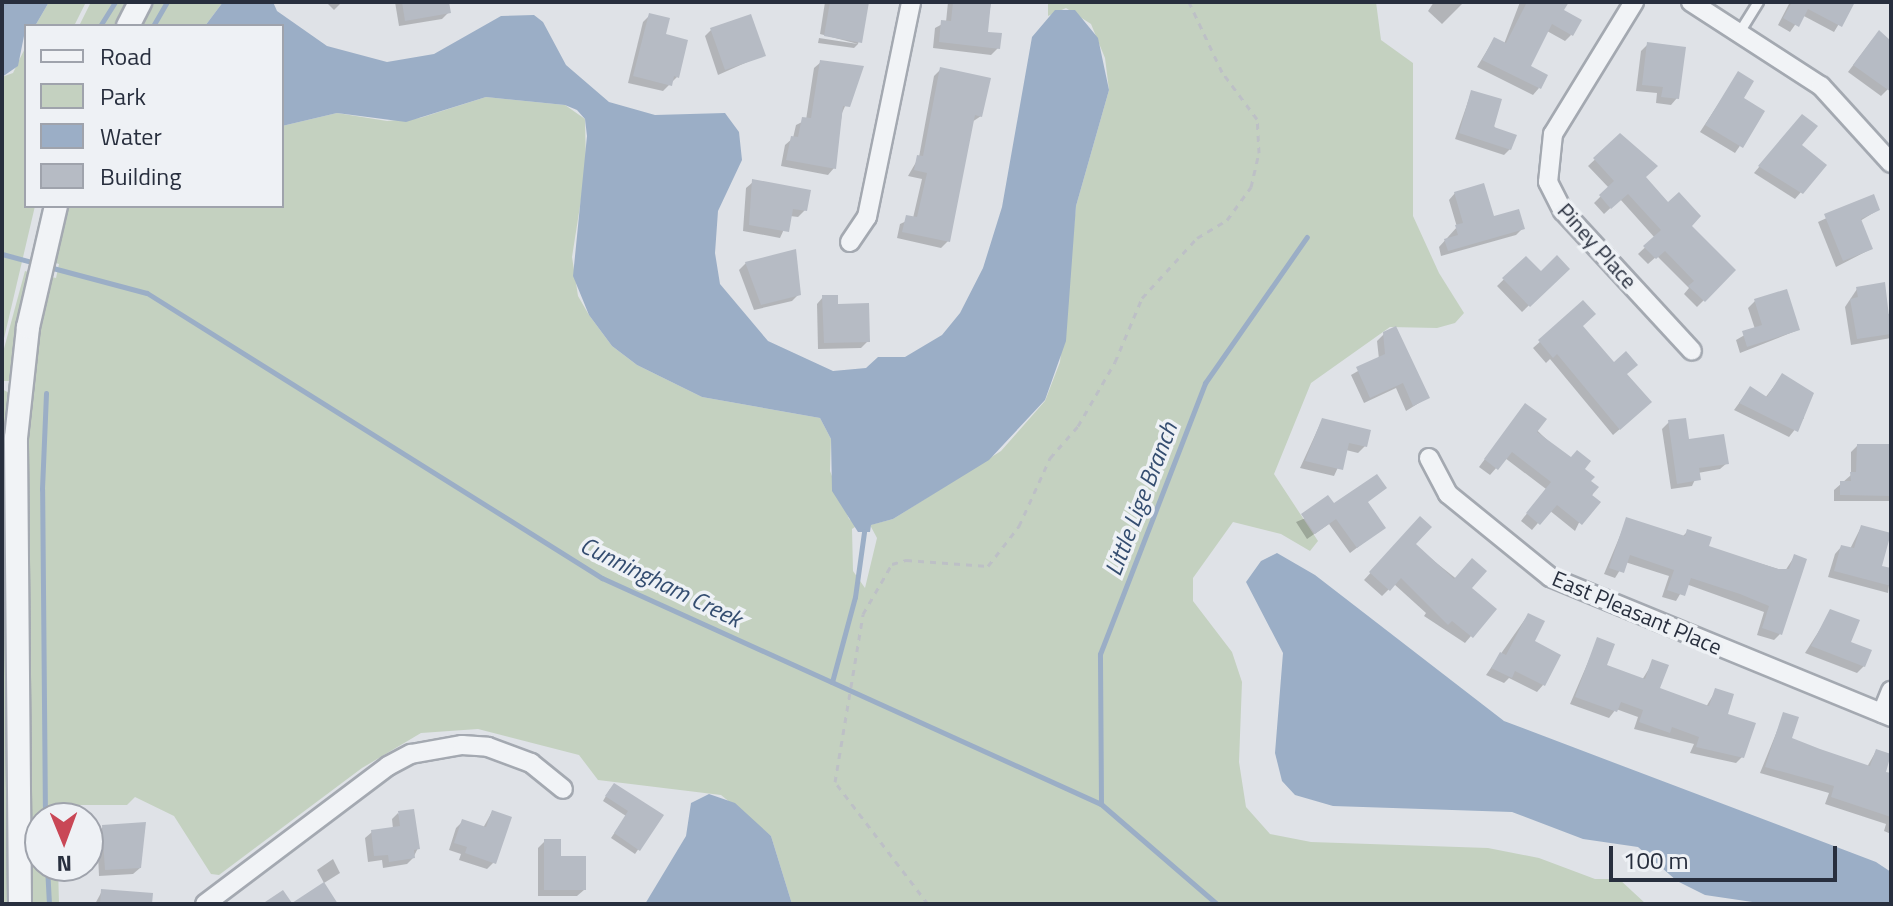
<!DOCTYPE html>
<style>
body{margin:0}
#map{position:relative;width:1893px;height:906px;overflow:hidden;background:#dfe2e7;font-family:"Titillium Web",sans-serif}
div>[style]{position:absolute}
.green>*{inset:0;background:#c4d1c0}
.water>*{inset:0;background:#9baec6}
.shadow>*{inset:0;background:#0003}
.stream>*{height:5px;margin:-2.5px;padding:0 2.5px;transform-origin:2.5px;border-radius:2.5px;background:#9baec6}
.building>*{inset:0;background:#b6bbc4}
.path>*{height:3px;margin-top:-1.5px;transform-origin:0;background:repeating-linear-gradient(90deg,#bdc0c6 0 6px,transparent 0 12px)}
.roads{filter:drop-shadow(2px 0 #a4a9b1) drop-shadow(-2px 0 #a4a9b1) drop-shadow(0 2px #a4a9b1) drop-shadow(0 -2px #a4a9b1)}
.service>*{height:9px;margin:-4.5px;padding:0 4.5px;transform-origin:4.5px;border-radius:4.5px;background:#f1f3f6}
.minor>*{height:18px;margin:-9px;padding:0 9px;transform-origin:9px;border-radius:9px;background:#f1f3f6}
.tertiary>*{height:22px;margin:-11px;padding:0 11px;transform-origin:11px;border-radius:11px;background:#f1f3f6}
span{translate:-50% -50%;white-space:nowrap;text-align:center;line-height:1.15;-webkit-text-stroke:7px #eef1f5;paint-order:stroke}
.street-label{font-size:22px;color:#282f3e}
.water-label{font-size:24px;color:#344d70;font-style:italic}
.frame{position:absolute;inset:0;border:4px solid #282f3e;pointer-events:none}
.legend{position:absolute;left:24px;top:24px;width:260px;height:184px;box-sizing:border-box;background:#eef1f5;border:2px solid #9fa3ac;margin:0;padding:10px 14px;list-style:none;font-size:24px;color:#282f3e}
.legend li{display:flex;align-items:center;gap:16px;height:40px}
.legend b{width:40px;border:2px solid #9fa3ac}
.north{position:absolute;left:24px;top:802px;width:80px;height:80px;box-sizing:border-box;background:#eef1f5;border:2px solid #9fa3ac;border-radius:50%;rotate:179deg;font-size:22px;font-weight:700;line-height:32px;text-align:center;color:#282f3e}
.north::after{content:'';display:block;margin:auto;width:28px;height:36px;background:#c94756;clip-path:polygon(50% 0,100% 100%,50% 72%,0 100%)}
.scale{position:absolute;left:1609px;top:846px;width:228px;height:36px;box-sizing:border-box;border:4px solid #282f3e;border-top:0;padding-left:10px;font-size:24px;line-height:28px;white-space:nowrap;color:#282f3e;-webkit-text-stroke:6px #eef1f5;paint-order:stroke}
</style>
<div id="map">
<div class="green">
<i style="clip-path:polygon(49px 2px,86px 2px,74px 26px,35px 26px)"></i>
<i style="clip-path:polygon(91px 2px,131px 2px,119px 26px,79px 26px)"></i>
<i style="clip-path:polygon(150px 2px,223px 2px,205px 26px,138px 26px)"></i>
<i style="clip-path:polygon(1048px 2px,1376px 2px,1381px 40px,1413px 63px,1413px 216px,1439px 273px,1464px 313px,1455px 323px,1437px 328px,1390px 327px,1311px 383px,1274px 474px,1318px 541px,1310px 551px,1281px 534px,1233px 522px,1193px 578px,1193px 601px,1232px 652px,1242px 682px,1239px 762px,1246px 807px,1270px 834px,1311px 842px,1488px 848px,1539px 858px,1595px 879px,1619px 879px,1646px 904px,792px 904px,771px 836px,721px 795px,598px 780px,579px 755px,478px 729px,421px 733px,362px 768px,219px 875px,211px 874px,174px 816px,135px 797px,127px 805px,57px 805px,57px 818px,40px 818px,40px 866px,58px 866px,59px 904px,30px 904px,23px 548px,28px 390px,47px 276px,56px 278px,59px 264px,50px 261px,65px 206px,282px 206px,282px 126px,337px 113px,387px 121px,420px 118px,486px 97px,565px 105px,585px 119px,586px 168px,572px 257px,578px 296px,589px 315px,612px 346px,637px 365px,702px 397px,820px 418px,831px 439px,830px 471px,849px 519px,858px 525px,852px 529px,853px 571px,865px 588px,877px 538px,870px 525px,893px 519px,1001px 451px,1045px 401px,1060px 362px,1076px 206px,1109px 90px,1105px 58px,1091px 24px,1066px 8px,1048px 16px)"></i>
<i style="clip-path:polygon(26px 46px,26px 206px,35px 206px,2px 347px,2px 77px,13px 73px)"></i>
<i style="clip-path:polygon(25px 271px,31px 273px,13px 381px,2px 381px,2px 356px)"></i>
<i style="clip-path:polygon(2px 389px,11px 394px,5px 493px,10px 904px,2px 904px)"></i>
</div>
<div class="water">
<i style="clip-path:polygon(2px 2px,49px 2px,35px 26px,26px 26px,18px 66px,2px 77px)"></i>
<i style="clip-path:polygon(223px 2px,273px 2px,277px 11px,327px 46px,387px 62px,434px 54px,501px 16px,534px 15px,543px 22px,566px 65px,609px 102px,655px 115px,725px 113px,739px 132px,742px 160px,718px 211px,715px 253px,720px 284px,768px 341px,833px 371px,866px 368px,878px 357px,905px 357px,942px 335px,960px 313px,983px 268px,1002px 207px,1032px 37px,1055px 10px,1075px 10px,1098px 38px,1109px 90px,1076px 206px,1066px 341px,1045px 400px,989px 460px,893px 519px,871px 525px,870px 532px,858px 532px,832px 491px,831px 439px,820px 418px,702px 397px,637px 365px,612px 346px,589px 315px,573px 276px,587px 136px,585px 119px,577px 110px,565px 105px,486px 97px,406px 122px,337px 113px,282px 126px,282px 26px,205px 26px)"></i>
<i style="clip-path:polygon(1277px 553px,1315px 575px,1504px 721px,1876px 862px,1891px 872px,1891px 904px,1766px 904px,1705px 895px,1677px 881px,1638px 847px,1583px 839px,1512px 812px,1333px 806px,1295px 795px,1282px 781px,1275px 753px,1283px 653px,1246px 582px,1261px 561px)"></i>
<i style="clip-path:polygon(709px 794px,735px 803px,771px 836px,792px 904px,645px 904px,686px 836px,691px 803px)"></i>
</div>
<div class="shadow">
<i style="clip-path:polygon(326px 2px,342px 2px,334px 10px)"></i>
<i style="clip-path:polygon(395px 2px,447px 2px,449px 12px,442px 19px,399px 26px)"></i>
<i style="clip-path:polygon(825px 2px,868px 2px,858px 44px,820px 34px)"></i>
<i style="clip-path:polygon(948px 2px,991px 2px,986px 34px,998px 48px,991px 55px,933px 48px,935px 28px,946px 22px)"></i>
<i style="clip-path:polygon(1434px 2px,1464px 2px,1442px 24px,1428px 11px)"></i>
<i style="clip-path:polygon(1520px 2px,1566px 2px,1562px 10px,1571px 35px,1565px 41px,1547px 31px,1528px 67px,1539px 88px,1533px 95px,1477px 67px,1494px 39px,1504px 44px)"></i>
<i style="clip-path:polygon(1790px 2px,1852px 2px,1834px 32px,1802px 15px,1790px 32px,1778px 25px)"></i>
<i style="clip-path:polygon(650px 15px,663px 36px,677px 77px,663px 91px,628px 83px,643px 22px)"></i>
<i style="clip-path:polygon(711px 30px,763px 55px,718px 75px,705px 36px)"></i>
<i style="clip-path:polygon(819px 38px,858px 44px,854px 48px,818px 43px)"></i>
<i style="clip-path:polygon(1872px 40px,1891px 44px,1891px 86px,1881px 96px,1848px 72px)"></i>
<i style="clip-path:polygon(1648px 44px,1677px 98px,1671px 105px,1656px 103px,1657px 93px,1636px 91px,1641px 51px)"></i>
<i style="clip-path:polygon(821px 62px,862px 68px,842px 113px,834px 168px,828px 175px,781px 166px,785px 145px,793px 138px,796px 125px,806px 120px,814px 68px)"></i>
<i style="clip-path:polygon(941px 69px,981px 116px,972px 122px,948px 241px,941px 248px,897px 238px,900px 224px,913px 218px,922px 179px,908px 176px,919px 157px,934px 76px)"></i>
<i style="clip-path:polygon(1738px 74px,1741px 99px,1763px 112px,1735px 153px,1700px 132px)"></i>
<i style="clip-path:polygon(1471px 93px,1510px 149px,1504px 155px,1455px 139px)"></i>
<i style="clip-path:polygon(1796px 123px,1801px 192px,1795px 199px,1754px 173px)"></i>
<i style="clip-path:polygon(1620px 136px,1643px 177px,1734px 270px,1697px 307px,1684px 294px,1689px 288px,1657px 256px,1648px 264px,1638px 254px,1655px 238px,1620px 199px,1604px 214px,1594px 203px,1609px 188px,1588px 166px)"></i>
<i style="clip-path:polygon(753px 182px,805px 210px,798px 217px,790px 216px,780px 238px,743px 231px,746px 188px)"></i>
<i style="clip-path:polygon(1455px 193px,1493px 219px,1522px 229px,1516px 235px,1441px 256px,1439px 247px,1457px 227px,1449px 200px)"></i>
<i style="clip-path:polygon(1872px 197px,1878px 210px,1860px 221px,1871px 249px,1836px 267px,1818px 222px)"></i>
<i style="clip-path:polygon(794px 252px,799px 294px,792px 301px,754px 310px,739px 270px,746px 263px)"></i>
<i style="clip-path:polygon(1526px 258px,1541px 274px,1567px 269px,1522px 312px,1497px 286px)"></i>
<i style="clip-path:polygon(1857px 289px,1891px 316px,1891px 338px,1851px 345px,1845px 307px)"></i>
<i style="clip-path:polygon(823px 297px,868px 341px,861px 348px,818px 349px,817px 304px)"></i>
<i style="clip-path:polygon(1755px 301px,1798px 330px,1740px 353px,1736px 340px,1755px 329px,1748px 308px)"></i>
<i style="clip-path:polygon(1583px 303px,1580px 326px,1625px 375px,1643px 409px,1613px 435px,1550px 359px,1546px 363px,1533px 348px)"></i>
<i style="clip-path:polygon(1384px 334px,1427px 398px,1406px 411px,1396px 388px,1364px 403px,1351px 375px,1379px 359px,1377px 341px)"></i>
<i style="clip-path:polygon(1782px 376px,1804px 418px,1789px 437px,1734px 410px,1750px 388px,1765px 398px)"></i>
<i style="clip-path:polygon(1519px 413px,1596px 487px,1575px 531px,1549px 510px,1532px 530px,1521px 521px,1546px 489px,1505px 458px,1490px 475px,1479px 467px)"></i>
<i style="clip-path:polygon(1322px 420px,1365px 446px,1358px 453px,1346px 450px,1334px 476px,1300px 468px)"></i>
<i style="clip-path:polygon(1669px 422px,1687px 441px,1727px 463px,1720px 469px,1698px 473px,1692px 486px,1671px 489px,1662px 429px)"></i>
<i style="clip-path:polygon(1857px 446px,1891px 446px,1891px 501px,1834px 501px,1834px 490px,1851px 475px,1851px 452px)"></i>
<i style="clip-path:polygon(1366px 503px,1383px 528px,1350px 553px,1329px 524px,1307px 539px,1296px 522px,1334px 506px)"></i>
<i style="clip-path:polygon(1420px 519px,1414px 545px,1494px 609px,1465px 643px,1424px 616px,1426px 613px,1394px 584px,1382px 596px,1364px 580px)"></i>
<i style="clip-path:polygon(1627px 519px,1682px 537px,1688px 531px,1706px 547px,1785px 571px,1794px 557px,1780px 634px,1774px 640px,1757px 635px,1764px 612px,1686px 584px,1676px 601px,1662px 597px,1669px 576px,1625px 562px,1615px 578px,1604px 574px)"></i>
<i style="clip-path:polygon(1861px 527px,1880px 567px,1891px 570px,1888px 593px,1828px 577px,1835px 554px,1841px 547px,1850px 549px)"></i>
<i style="clip-path:polygon(1831px 612px,1864px 666px,1857px 673px,1805px 653px)"></i>
<i style="clip-path:polygon(1528px 615px,1543px 685px,1537px 692px,1509px 678px,1504px 683px,1486px 675px)"></i>
<i style="clip-path:polygon(1598px 639px,1605px 666px,1642px 680px,1653px 662px,1658px 690px,1706px 707px,1716px 690px,1742px 757px,1736px 763px,1690px 753px,1694px 744px,1634px 729px,1638px 717px,1616px 709px,1609px 718px,1570px 704px)"></i>
<i style="clip-path:polygon(1784px 714px,1790px 739px,1867px 767px,1876px 751px,1882px 778px,1891px 781px,1891px 834px,1884px 831px,1886px 824px,1825px 804px,1829px 793px,1760px 773px)"></i>
<i style="clip-path:polygon(610px 789px,661px 816px,635px 854px,611px 838px,626px 816px,603px 801px)"></i>
<i style="clip-path:polygon(492px 812px,494px 862px,487px 869px,459px 860px,461px 854px,449px 850px,456px 828px,463px 821px,483px 828px)"></i>
<i style="clip-path:polygon(398px 813px,418px 848px,413px 858px,407px 864px,383px 868px,382px 860px,368px 862px,365px 838px,372px 832px,393px 829px,392px 819px)"></i>
<i style="clip-path:polygon(103px 827px,140px 868px,133px 874px,99px 876px,97px 833px)"></i>
<i style="clip-path:polygon(545px 841px,584px 890px,577px 896px,538px 896px,538px 848px)"></i>
<i style="clip-path:polygon(333px 859px,340px 873px,324px 883px,317px 870px)"></i>
<i style="clip-path:polygon(102px 891px,150px 904px,95px 904px)"></i>
</div>
<div class="stream">
<i style="left:100px;top:26px;width:28px;rotate:-58deg"></i>
<i style="left:153px;top:26px;width:28px;rotate:-60deg"></i>
<i style="left:2px;top:254px;width:35px;rotate:15deg"></i>
<i style="left:49px;top:267px;width:101px;rotate:14.9deg"></i>
<i style="left:147px;top:293px;width:537px;rotate:32.06deg"></i>
<i style="left:602px;top:578px;width:548px;rotate:24.37deg"></i>
<i style="left:1101px;top:804px;width:153px;rotate:40.8deg"></i>
<i style="left:832px;top:682px;width:88px;rotate:-74.9deg"></i>
<i style="left:855px;top:597px;width:66px;rotate:-82.1deg"></i>
<i style="left:1101px;top:804px;width:150px;rotate:-90.4deg"></i>
<i style="left:1100px;top:654px;width:291px;rotate:-68.8deg"></i>
<i style="left:1205px;top:383px;width:178px;rotate:-55.1deg"></i>
<i style="left:45px;top:818px;width:329px;rotate:-90.5deg"></i>
<i style="left:42px;top:489px;width:96px;rotate:-87.6deg"></i>
<i style="left:47px;top:866px;width:38px;rotate:87deg"></i>
</div>
<div class="building">
<i style="clip-path:polygon(402px 2px,449px 2px,451px 13px,405px 21px)"></i>
<i style="clip-path:polygon(830px 2px,869px 2px,862px 43px,824px 36px)"></i>
<i style="clip-path:polygon(953px 2px,991px 2px,988px 32px,1002px 33px,1000px 49px,939px 42px,941px 20px,951px 21px)"></i>
<i style="clip-path:polygon(1527px 2px,1569px 2px,1564px 10px,1582px 20px,1573px 36px,1552px 24px,1531px 66px,1548px 75px,1541px 89px,1482px 60px,1494px 37px,1506px 43px)"></i>
<i style="clip-path:polygon(1792px 2px,1855px 2px,1842px 27px,1808px 9px,1799px 27px,1783px 18px)"></i>
<i style="clip-path:polygon(649px 13px,670px 18px,666px 34px,688px 40px,679px 78px,674px 76px,672px 86px,633px 76px)"></i>
<i style="clip-path:polygon(751px 14px,766px 56px,725px 70px,710px 28px)"></i>
<i style="clip-path:polygon(1879px 30px,1891px 41px,1891px 92px,1853px 65px)"></i>
<i style="clip-path:polygon(1647px 42px,1686px 47px,1679px 99px,1661px 97px,1663px 87px,1642px 85px)"></i>
<i style="clip-path:polygon(820px 60px,864px 66px,850px 107px,843px 106px,836px 169px,786px 160px,791px 136px,798px 137px,802px 117px,811px 118px)"></i>
<i style="clip-path:polygon(940px 67px,991px 78px,982px 117px,975px 115px,950px 242px,902px 232px,906px 215px,917px 217px,927px 173px,914px 170px,917px 155px,923px 156px)"></i>
<i style="clip-path:polygon(1738px 71px,1754px 81px,1744px 98px,1765px 111px,1743px 148px,1705px 125px)"></i>
<i style="clip-path:polygon(1471px 90px,1502px 99px,1494px 127px,1517px 135px,1511px 150px,1459px 133px)"></i>
<i style="clip-path:polygon(1802px 114px,1818px 126px,1802px 145px,1827px 165px,1803px 194px,1758px 166px)"></i>
<i style="clip-path:polygon(1620px 133px,1658px 166px,1646px 177px,1668px 202px,1679px 192px,1701px 216px,1692px 226px,1736px 270px,1705px 302px,1688px 286px,1694px 281px,1665px 251px,1656px 259px,1643px 246px,1661px 230px,1628px 194px,1611px 209px,1599px 195px,1614px 181px,1593px 158px)"></i>
<i style="clip-path:polygon(752px 179px,811px 190px,807px 211px,793px 209px,789px 232px,749px 225px)"></i>
<i style="clip-path:polygon(1484px 183px,1494px 216px,1519px 209px,1525px 229px,1448px 251px,1444px 239px,1458px 235px,1455px 225px,1463px 223px,1454px 192px)"></i>
<i style="clip-path:polygon(1874px 194px,1880px 210px,1861px 219px,1873px 249px,1843px 261px,1824px 214px)"></i>
<i style="clip-path:polygon(796px 249px,801px 295px,761px 305px,745px 262px)"></i>
<i style="clip-path:polygon(1557px 255px,1570px 269px,1530px 307px,1502px 278px,1526px 256px,1541px 271px)"></i>
<i style="clip-path:polygon(1885px 282px,1891px 334px,1857px 339px,1850px 299px,1858px 297px,1856px 287px)"></i>
<i style="clip-path:polygon(1787px 289px,1800px 330px,1747px 347px,1742px 331px,1762px 325px,1754px 299px)"></i>
<i style="clip-path:polygon(822px 295px,838px 295px,838px 304px,869px 303px,870px 342px,824px 343px)"></i>
<i style="clip-path:polygon(1583px 300px,1596px 314px,1583px 326px,1614px 362px,1626px 351px,1638px 365px,1627px 374px,1652px 402px,1620px 430px,1557px 354px,1553px 358px,1538px 340px)"></i>
<i style="clip-path:polygon(1396px 326px,1430px 398px,1413px 406px,1403px 383px,1370px 398px,1356px 367px,1385px 354px,1383px 332px)"></i>
<i style="clip-path:polygon(1782px 373px,1814px 393px,1798px 432px,1739px 403px,1750px 386px,1767px 397px)"></i>
<i style="clip-path:polygon(1525px 403px,1547px 419px,1537px 432px,1571px 457px,1577px 450px,1591px 461px,1585px 469px,1595px 477px,1591px 481px,1599px 487px,1592px 495px,1601px 502px,1582px 525px,1557px 505px,1540px 525px,1526px 513px,1551px 482px,1512px 452px,1498px 470px,1484px 459px)"></i>
<i style="clip-path:polygon(1322px 418px,1371px 430px,1367px 447px,1349px 443px,1343px 470px,1305px 461px)"></i>
<i style="clip-path:polygon(1686px 418px,1689px 439px,1724px 434px,1729px 464px,1699px 468px,1701px 480px,1677px 484px,1668px 420px)"></i>
<i style="clip-path:polygon(1857px 444px,1891px 444px,1891px 496px,1840px 495px,1840px 481px,1851px 481px,1850px 472px,1856px 472px)"></i>
<i style="clip-path:polygon(1377px 474px,1387px 488px,1368px 502px,1386px 528px,1357px 548px,1336px 519px,1315px 534px,1301px 514px,1328px 495px,1334px 503px)"></i>
<i style="clip-path:polygon(1420px 516px,1432px 527px,1416px 544px,1454px 579px,1472px 558px,1487px 571px,1472px 588px,1497px 609px,1473px 638px,1452px 621px,1448px 625px,1401px 578px,1390px 591px,1369px 572px)"></i>
<i style="clip-path:polygon(1626px 517px,1685px 536px,1687px 529px,1712px 537px,1709px 546px,1778px 569px,1789px 569px,1794px 554px,1807px 559px,1782px 635px,1762px 628px,1769px 606px,1740px 594px,1691px 578px,1685px 596px,1667px 590px,1674px 570px,1630px 555px,1624px 573px,1609px 568px)"></i>
<i style="clip-path:polygon(1861px 525px,1891px 533px,1882px 566px,1891px 568px,1891px 586px,1834px 571px,1841px 545px,1854px 548px)"></i>
<i style="clip-path:polygon(1830px 609px,1860px 620px,1851px 642px,1872px 650px,1865px 667px,1811px 646px)"></i>
<i style="clip-path:polygon(1528px 613px,1545px 621px,1535px 641px,1561px 655px,1545px 686px,1515px 671px,1512px 678px,1491px 668px,1500px 652px,1506px 655px)"></i>
<i style="clip-path:polygon(1597px 637px,1615px 644px,1607px 665px,1645px 679px,1652px 659px,1669px 665px,1660px 688px,1709px 706px,1715px 688px,1734px 694px,1728px 714px,1756px 723px,1744px 758px,1696px 747px,1699px 737px,1672px 727px,1670px 733px,1639px 722px,1643px 710px,1621px 702px,1617px 712px,1575px 697px)"></i>
<i style="clip-path:polygon(1783px 712px,1799px 717px,1792px 738px,1820px 749px,1870px 766px,1876px 749px,1891px 754px,1886px 772px,1891px 773px,1891px 817px,1831px 797px,1834px 786px,1765px 767px)"></i>
<i style="clip-path:polygon(614px 783px,664px 815px,640px 851px,614px 833px,628px 811px,605px 796px)"></i>
<i style="clip-path:polygon(414px 809px,420px 849px,414px 850px,415px 858px,389px 862px,388px 855px,374px 856px,371px 830px,400px 826px,398px 811px)"></i>
<i style="clip-path:polygon(492px 810px,512px 817px,496px 864px,465px 853px,467px 847px,454px 843px,462px 819px,486px 827px)"></i>
<i style="clip-path:polygon(146px 822px,141px 868px,105px 870px,102px 825px)"></i>
<i style="clip-path:polygon(544px 839px,561px 839px,561px 856px,586px 856px,586px 890px,544px 890px)"></i>
<i style="clip-path:polygon(324px 882px,338px 904px,262px 904px,283px 890px,292px 903px)"></i>
<i style="clip-path:polygon(101px 889px,153px 893px,152px 904px,100px 904px)"></i>
</div>
<div class="path">
<i style="left:928px;top:904px;width:153px;rotate:-127.3deg"></i>
<i style="left:835px;top:782px;width:170px;rotate:-80.5deg"></i>
<i style="left:863px;top:614px;width:58px;rotate:-59.9deg"></i>
<i style="left:892px;top:564px;width:15px;rotate:-16deg"></i>
<i style="left:906px;top:560px;width:82px;rotate:4.2deg"></i>
<i style="left:988px;top:566px;width:51px;rotate:-52.2deg"></i>
<i style="left:1019px;top:526px;width:75px;rotate:-65.5deg"></i>
<i style="left:1050px;top:458px;width:43px;rotate:-48.8deg"></i>
<i style="left:1078px;top:426px;width:74px;rotate:-60deg"></i>
<i style="left:1115px;top:362px;width:69px;rotate:-67.1deg"></i>
<i style="left:1142px;top:298px;width:81px;rotate:-47.5deg"></i>
<i style="left:1197px;top:238px;width:35px;rotate:-31deg"></i>
<i style="left:1227px;top:220px;width:41px;rotate:-54deg"></i>
<i style="left:1251px;top:187px;width:35px;rotate:-77deg"></i>
<i style="left:1259px;top:153px;width:34px;rotate:-93deg"></i>
<i style="left:1257px;top:119px;width:59px;rotate:-126.7deg"></i>
<i style="left:1222px;top:72px;width:77px;rotate:-115.2deg"></i>
</div>
<div class="roads">
<div class="service">
<i style="left:1739px;top:32px;width:36px;rotate:-58deg"></i>
</div>
<div class="minor">
<i style="left:1634px;top:2px;width:155px;rotate:121.5deg"></i>
<i style="left:1553px;top:134px;width:48px;rotate:95.9deg"></i>
<i style="left:1548px;top:182px;width:33px;rotate:63deg"></i>
<i style="left:1563px;top:211px;width:190px;rotate:47.3deg"></i>
<i style="left:1691px;top:2px;width:155px;rotate:32.9deg"></i>
<i style="left:1821px;top:86px;width:104px;rotate:47.7deg"></i>
<i style="left:850px;top:242px;width:30px;rotate:-56deg"></i>
<i style="left:867px;top:217px;width:219px;rotate:-78.4deg"></i>
<i style="left:1429px;top:458px;width:41px;rotate:62.2deg"></i>
<i style="left:1448px;top:494px;width:132px;rotate:39.1deg"></i>
<i style="left:1550px;top:577px;width:369px;rotate:22.3deg"></i>
<i style="left:1882px;top:713px;width:24px;rotate:-68deg"></i>
<i style="left:205px;top:904px;width:229px;rotate:-37deg"></i>
<i style="left:388px;top:766px;width:26px;rotate:-28deg"></i>
<i style="left:411px;top:754px;width:52px;rotate:-10deg"></i>
<i style="left:462px;top:745px;width:26px;rotate:4deg"></i>
<i style="left:488px;top:747px;width:46px;rotate:20.4deg"></i>
<i style="left:531px;top:763px;width:41px;rotate:39.1deg"></i>
</div>
<div class="tertiary">
<i style="left:128px;top:26px;width:27px;rotate:-63deg"></i>
<i style="left:20px;top:904px;width:466px;rotate:-90.5deg"></i>
<i style="left:16px;top:438px;width:112px;rotate:-83.8deg"></i>
<i style="left:28px;top:327px;width:124px;rotate:-77deg"></i>
</div>
</div>
<div class="street-label">
<span style="left:1597px;top:246px;rotate:48deg">Piney Place</span>
<span style="left:1637px;top:613px;rotate:23deg">East Pleasant Place</span>
</div>
<div class="water-label">
<span style="left:1141px;top:499px;rotate:-69deg">Little Lige Branch</span>
<span style="left:661px;top:582px;rotate:26deg">Cunningham Creek</span>
</div>
<div class="frame"></div>
<ul class="legend">
<li><b style="height:10px;background:#f1f3f6"></b>Road</li>
<li><b style="height:22px;background:#c4d1c0"></b>Park</li>
<li><b style="height:22px;background:#9baec6"></b>Water</li>
<li><b style="height:22px;background:#b6bbc4"></b>Building</li>
</ul>
<div class="north">N</div>
<div class="scale">100 m</div>
</div>
